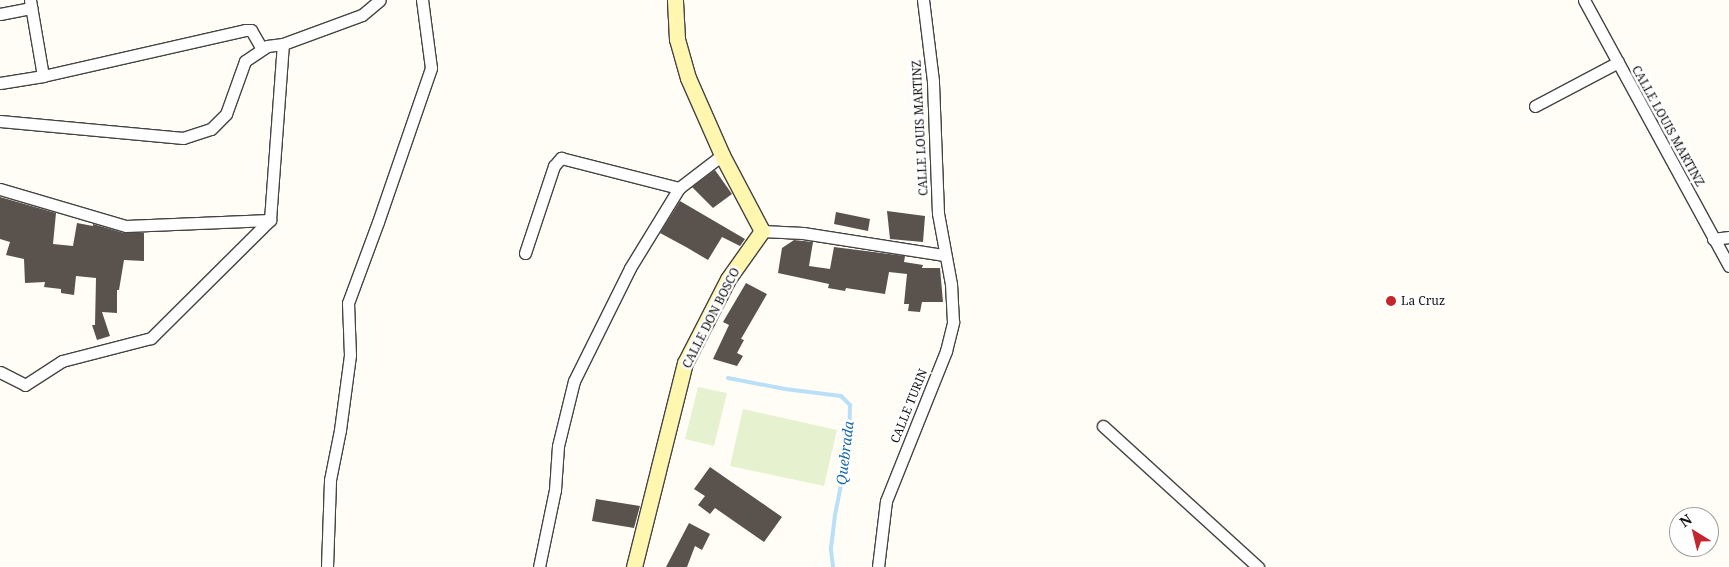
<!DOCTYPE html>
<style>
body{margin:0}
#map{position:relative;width:1729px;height:567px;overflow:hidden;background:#fffdf5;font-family:"Noto Serif",serif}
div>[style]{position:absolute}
.pitch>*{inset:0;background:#e6f2cf}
.stream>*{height:4px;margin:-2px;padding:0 2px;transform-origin:2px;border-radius:2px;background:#b9e0f7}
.building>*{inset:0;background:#5a524d}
.roads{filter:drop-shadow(1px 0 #444) drop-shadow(-1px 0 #444) drop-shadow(0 1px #444) drop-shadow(0 -1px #444)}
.street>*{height:11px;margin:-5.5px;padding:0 5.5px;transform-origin:5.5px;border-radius:5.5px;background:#fff}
.secondary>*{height:15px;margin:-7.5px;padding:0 7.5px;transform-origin:7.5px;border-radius:7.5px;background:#fff6b0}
.dots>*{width:14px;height:14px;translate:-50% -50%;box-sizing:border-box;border:2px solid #fff;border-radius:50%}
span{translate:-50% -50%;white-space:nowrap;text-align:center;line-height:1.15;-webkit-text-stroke:5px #fff;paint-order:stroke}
.street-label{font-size:12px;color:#111}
.poi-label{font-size:12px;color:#111}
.left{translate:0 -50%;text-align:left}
.water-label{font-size:14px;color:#1768a6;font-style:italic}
.north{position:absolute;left:1669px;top:507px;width:50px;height:50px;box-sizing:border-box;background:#fff;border:1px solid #a0a0a0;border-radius:50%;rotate:324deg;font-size:14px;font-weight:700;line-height:20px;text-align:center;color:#111}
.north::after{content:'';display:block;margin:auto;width:18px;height:22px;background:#c4262e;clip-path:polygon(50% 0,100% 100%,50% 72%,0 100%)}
</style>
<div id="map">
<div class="pitch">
<i style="clip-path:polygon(698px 387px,727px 393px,714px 446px,685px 439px)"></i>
<i style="clip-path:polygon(743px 409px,837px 430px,824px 486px,730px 466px)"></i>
</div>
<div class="stream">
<i style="left:728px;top:378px;width:58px;rotate:10.9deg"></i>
<i style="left:785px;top:389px;width:56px;rotate:7.1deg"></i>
<i style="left:841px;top:396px;width:13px;rotate:45deg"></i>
<i style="left:850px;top:405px;width:40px;rotate:91.4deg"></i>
<i style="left:849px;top:445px;width:71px;rotate:101.3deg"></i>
<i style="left:835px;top:515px;width:35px;rotate:97deg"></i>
<i style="left:831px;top:550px;width:17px;rotate:83deg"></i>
</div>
<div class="building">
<i style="clip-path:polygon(715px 170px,732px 194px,713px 208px,692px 187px)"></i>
<i style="clip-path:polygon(0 197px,56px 213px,53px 244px,73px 246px,77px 223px,93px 226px,93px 224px,124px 233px,144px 233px,144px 261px,124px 260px,119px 290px,117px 290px,117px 313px,102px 312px,110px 336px,97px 340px,92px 325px,95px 325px,96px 278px,76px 276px,74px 295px,61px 293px,61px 289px,44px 287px,45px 282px,25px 283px,24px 259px,6px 255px,10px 242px,0 239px)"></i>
<i style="clip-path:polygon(680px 201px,745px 239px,740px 246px,722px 237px,708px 260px,686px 247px,660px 233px)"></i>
<i style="clip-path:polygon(887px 211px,925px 216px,923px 242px,890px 239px)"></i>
<i style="clip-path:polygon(836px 212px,870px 219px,868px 231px,834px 224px)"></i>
<i style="clip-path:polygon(794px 240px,813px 242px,809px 266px,830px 269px,834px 247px,905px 256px,904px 262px,923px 265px,922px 268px,940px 268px,943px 302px,922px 302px,920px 312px,908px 311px,909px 304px,904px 304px,907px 274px,889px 272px,885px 294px,846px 288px,845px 291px,828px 288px,829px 284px,778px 273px,782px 248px)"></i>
<i style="clip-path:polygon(746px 283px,767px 294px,741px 339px,744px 340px,737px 353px,743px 356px,737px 366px,713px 359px,729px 325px,723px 322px)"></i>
<i style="clip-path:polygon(710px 467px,782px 517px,764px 542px,715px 508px,710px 514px,698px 505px,705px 496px,694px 489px)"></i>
<i style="clip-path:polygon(596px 499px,640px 506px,634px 528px,592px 521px)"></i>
<i style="clip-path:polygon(689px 523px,710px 534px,702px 550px,695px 546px,687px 567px,666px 567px)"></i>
</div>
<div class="roads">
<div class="street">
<i style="left:30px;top:0;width:77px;rotate:80.3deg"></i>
<i style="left:1584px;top:0;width:303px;rotate:61.4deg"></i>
<i style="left:0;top:14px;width:32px;rotate:-11deg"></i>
<i style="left:0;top:83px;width:44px;rotate:-9.2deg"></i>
<i style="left:43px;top:76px;width:207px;rotate:-12.8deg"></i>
<i style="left:245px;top:30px;width:6px"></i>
<i style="left:251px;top:30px;width:22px;rotate:60deg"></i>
<i style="left:1535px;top:106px;width:94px;rotate:-27.9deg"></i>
<i style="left:0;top:121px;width:184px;rotate:5.3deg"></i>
<i style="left:183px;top:138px;width:29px;rotate:-18deg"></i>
<i style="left:211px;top:129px;width:21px;rotate:-45deg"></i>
<i style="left:226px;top:114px;width:56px;rotate:-70.3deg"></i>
<i style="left:245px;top:61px;width:27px;rotate:-34deg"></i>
<i style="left:267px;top:46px;width:16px;rotate:-7deg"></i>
<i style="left:283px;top:44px;width:84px;rotate:-20.2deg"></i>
<i style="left:362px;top:15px;width:23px;rotate:-40deg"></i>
<i style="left:0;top:189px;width:131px;rotate:16.4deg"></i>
<i style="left:126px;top:226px;width:144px;rotate:-2.4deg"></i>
<i style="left:762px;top:231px;width:41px;rotate:2.8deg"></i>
<i style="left:803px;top:233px;width:143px;rotate:8.9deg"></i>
<i style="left:1713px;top:239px;width:16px;rotate:-7deg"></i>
<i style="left:525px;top:253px;width:92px;rotate:-71.6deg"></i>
<i style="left:554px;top:166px;width:11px;rotate:-49deg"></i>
<i style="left:561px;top:158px;width:122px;rotate:14.3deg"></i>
<i style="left:0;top:372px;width:28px;rotate:27deg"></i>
<i style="left:25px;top:385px;width:44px;rotate:-33deg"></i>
<i style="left:62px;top:361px;width:92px;rotate:-14.5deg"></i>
<i style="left:151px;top:338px;width:168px;rotate:-44.8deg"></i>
<i style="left:270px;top:220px;width:176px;rotate:-85.8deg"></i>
<i style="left:1103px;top:426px;width:210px;rotate:42.3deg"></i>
<i style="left:327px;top:567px;width:87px;rotate:-88deg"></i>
<i style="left:330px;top:480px;width:51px;rotate:-78.7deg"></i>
<i style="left:340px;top:430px;width:76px;rotate:-82.4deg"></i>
<i style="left:350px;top:355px;width:52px;rotate:-92.2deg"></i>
<i style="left:348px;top:303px;width:86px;rotate:-69.7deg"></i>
<i style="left:378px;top:222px;width:163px;rotate:-71deg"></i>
<i style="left:431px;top:68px;width:69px;rotate:-97.5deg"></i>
<i style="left:539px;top:567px;width:79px;rotate:-78.3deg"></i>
<i style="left:555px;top:490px;width:44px;rotate:-86.1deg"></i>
<i style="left:558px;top:446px;width:67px;rotate:-76.2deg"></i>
<i style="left:574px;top:381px;width:126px;rotate:-63.6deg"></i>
<i style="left:630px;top:268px;width:94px;rotate:-58.5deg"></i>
<i style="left:679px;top:188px;width:54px;rotate:-37.5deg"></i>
<i style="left:878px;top:567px;width:66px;rotate:-83.1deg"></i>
<i style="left:886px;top:501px;width:162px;rotate:-68.2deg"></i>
<i style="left:946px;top:351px;width:30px;rotate:-76deg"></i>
<i style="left:953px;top:322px;width:38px;rotate:-93deg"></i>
<i style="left:951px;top:284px;width:72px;rotate:-100.4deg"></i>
<i style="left:938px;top:213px;width:132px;rotate:-92.2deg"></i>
<i style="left:933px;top:81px;width:82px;rotate:-97deg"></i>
</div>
<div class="secondary">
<i style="left:634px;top:567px;width:210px;rotate:-76deg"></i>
<i style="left:685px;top:363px;width:94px;rotate:-62.9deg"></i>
<i style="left:728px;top:279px;width:59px;rotate:-54.7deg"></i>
<i style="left:762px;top:231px;width:86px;rotate:-117.8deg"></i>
<i style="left:722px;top:155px;width:84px;rotate:-113.8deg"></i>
<i style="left:688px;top:78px;width:41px;rotate:-105.8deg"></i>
<i style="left:677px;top:39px;width:39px;rotate:-93deg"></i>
</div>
</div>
<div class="dots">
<i style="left:1391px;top:301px;background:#c4262e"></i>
</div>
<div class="street-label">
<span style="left:1668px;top:126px;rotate:61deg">CALLE LOUIS MARTINZ</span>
<span style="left:920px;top:128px;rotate:-93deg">CALLE LOUIS MARTINZ</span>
<span style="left:711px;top:318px;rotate:-63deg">CALLE DON BOSCO</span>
<span style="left:909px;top:406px;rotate:-68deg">CALLE TURIN</span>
</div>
<div class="poi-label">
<span class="left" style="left:1401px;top:301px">La Cruz</span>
</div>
<div class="water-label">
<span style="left:845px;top:453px;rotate:-83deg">Quebrada</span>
</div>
<div class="north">N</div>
</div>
